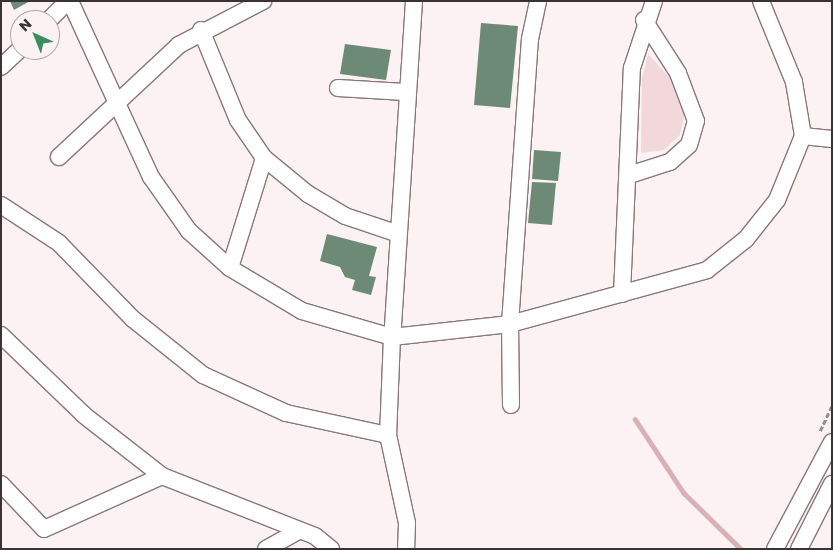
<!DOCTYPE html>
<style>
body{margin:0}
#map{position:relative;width:833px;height:550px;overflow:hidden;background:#fdf2f3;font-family:Poppins,sans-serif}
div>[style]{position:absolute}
.green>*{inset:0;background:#f2d7db}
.stream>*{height:4.5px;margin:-2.25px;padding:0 2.25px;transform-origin:2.25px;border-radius:2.25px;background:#d8b1b6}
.building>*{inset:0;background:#6c8a76}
.path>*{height:2.5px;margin-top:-1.25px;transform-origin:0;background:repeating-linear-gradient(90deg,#948b8c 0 5px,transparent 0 7.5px)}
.roads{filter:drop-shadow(1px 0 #89787a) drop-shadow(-1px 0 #89787a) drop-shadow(0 1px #89787a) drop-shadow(0 -1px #89787a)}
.minor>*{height:16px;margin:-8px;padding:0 8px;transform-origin:8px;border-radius:8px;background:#fff}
span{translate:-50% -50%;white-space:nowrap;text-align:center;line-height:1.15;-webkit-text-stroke:4px #fdf2f3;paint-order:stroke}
.frame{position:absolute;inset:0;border:2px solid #3a3233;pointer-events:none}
.north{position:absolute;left:10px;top:10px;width:50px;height:50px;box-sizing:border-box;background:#fdf2f3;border:1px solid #afa5a6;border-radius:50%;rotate:316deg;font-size:14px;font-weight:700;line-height:20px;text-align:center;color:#3a3233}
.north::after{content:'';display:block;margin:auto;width:18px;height:22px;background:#3b8e60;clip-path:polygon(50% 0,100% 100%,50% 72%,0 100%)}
</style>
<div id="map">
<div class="green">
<i style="clip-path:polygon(648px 54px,670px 78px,684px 116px,680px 135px,664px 150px,641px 153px,642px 79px)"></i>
</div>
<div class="stream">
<i style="left:635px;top:419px;width:89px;rotate:56.5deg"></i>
<i style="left:684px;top:493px;width:80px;rotate:44.5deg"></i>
</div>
<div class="building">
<i style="clip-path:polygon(10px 1px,30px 1px,14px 10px)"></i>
<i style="clip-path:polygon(481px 23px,518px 26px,510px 108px,474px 105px)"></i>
<i style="clip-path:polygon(345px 44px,391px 50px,386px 80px,340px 74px)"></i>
<i style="clip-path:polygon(534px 150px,561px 152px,558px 181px,532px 179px)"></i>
<i style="clip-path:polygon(532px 182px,556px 183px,552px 225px,528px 223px)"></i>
<i style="clip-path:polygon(327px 234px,377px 247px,369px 276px,376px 277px,371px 295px,352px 290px,355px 280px,345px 277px,340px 267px,320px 261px)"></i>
</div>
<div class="path">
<i style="left:820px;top:431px;width:29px;rotate:-65deg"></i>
</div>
<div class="roads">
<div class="minor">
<i style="left:70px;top:1px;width:194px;rotate:65.3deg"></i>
<i style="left:151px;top:177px;width:66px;rotate:54.9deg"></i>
<i style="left:189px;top:231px;width:55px;rotate:42.1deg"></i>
<i style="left:230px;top:268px;width:84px;rotate:30.8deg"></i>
<i style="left:302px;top:311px;width:94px;rotate:16.1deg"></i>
<i style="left:392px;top:337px;width:98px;rotate:92.3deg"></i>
<i style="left:388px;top:435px;width:90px;rotate:77.8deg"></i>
<i style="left:407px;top:523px;width:26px;rotate:92deg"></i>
<i style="left:414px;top:1px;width:337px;rotate:93.7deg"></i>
<i style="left:392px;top:337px;width:119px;rotate:-6.3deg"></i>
<i style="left:510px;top:324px;width:204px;rotate:-15.3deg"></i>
<i style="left:707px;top:270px;width:50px;rotate:-38.5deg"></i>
<i style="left:746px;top:239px;width:50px;rotate:-51.5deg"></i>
<i style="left:777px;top:200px;width:69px;rotate:-67.9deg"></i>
<i style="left:803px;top:136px;width:55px;rotate:-99.5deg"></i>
<i style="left:794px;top:82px;width:87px;rotate:-112.2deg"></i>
<i style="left:49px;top:20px;width:27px;rotate:-45deg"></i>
<i style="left:201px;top:30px;width:97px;rotate:67.7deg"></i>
<i style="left:238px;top:120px;width:46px;rotate:55.6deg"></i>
<i style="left:264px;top:158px;width:57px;rotate:39.3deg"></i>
<i style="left:308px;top:194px;width:43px;rotate:30.7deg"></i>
<i style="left:345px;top:216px;width:54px;rotate:18.4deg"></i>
<i style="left:1px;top:67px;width:26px;rotate:-43deg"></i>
<i style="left:338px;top:88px;width:67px;rotate:3.4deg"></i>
<i style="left:803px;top:136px;width:29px;rotate:6deg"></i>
<i style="left:59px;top:157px;width:164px;rotate:-43deg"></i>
<i style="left:179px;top:45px;width:95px;rotate:-27.6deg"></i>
<i style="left:629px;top:175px;width:43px;rotate:-17.6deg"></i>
<i style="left:670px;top:162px;width:25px;rotate:-42deg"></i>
<i style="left:689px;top:145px;width:25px;rotate:-74deg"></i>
<i style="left:696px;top:121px;width:51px;rotate:-110.6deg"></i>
<i style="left:678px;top:73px;width:63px;rotate:-122.7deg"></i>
<i style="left:1px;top:205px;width:69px;rotate:33.2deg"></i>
<i style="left:59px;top:243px;width:106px;rotate:45.8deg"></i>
<i style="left:133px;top:319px;width:90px;rotate:38.7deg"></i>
<i style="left:203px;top:375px;width:91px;rotate:24.6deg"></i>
<i style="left:286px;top:413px;width:104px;rotate:12.2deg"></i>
<i style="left:230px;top:268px;width:115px;rotate:-72.8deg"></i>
<i style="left:622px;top:294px;width:226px;rotate:-87.5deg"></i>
<i style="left:632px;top:68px;width:71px;rotate:-71.8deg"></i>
<i style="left:1px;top:335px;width:115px;rotate:43.9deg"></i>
<i style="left:84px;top:415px;width:99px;rotate:38deg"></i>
<i style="left:162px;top:476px;width:164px;rotate:21.4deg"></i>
<i style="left:315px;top:536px;width:21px;rotate:39deg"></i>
<i style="left:511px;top:405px;width:81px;rotate:-90.7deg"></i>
<i style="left:510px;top:324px;width:286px;rotate:-86deg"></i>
<i style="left:530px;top:39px;width:39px;rotate:-78deg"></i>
<i style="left:1px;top:484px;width:62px;rotate:46.3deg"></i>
<i style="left:44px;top:529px;width:129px;rotate:-24.2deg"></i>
<i style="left:266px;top:549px;width:38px;rotate:-29deg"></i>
<i style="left:775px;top:549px;width:121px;rotate:-62deg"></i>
<i style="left:799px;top:549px;width:73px;rotate:-63.1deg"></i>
</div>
</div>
<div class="frame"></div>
<div class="north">N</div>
</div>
